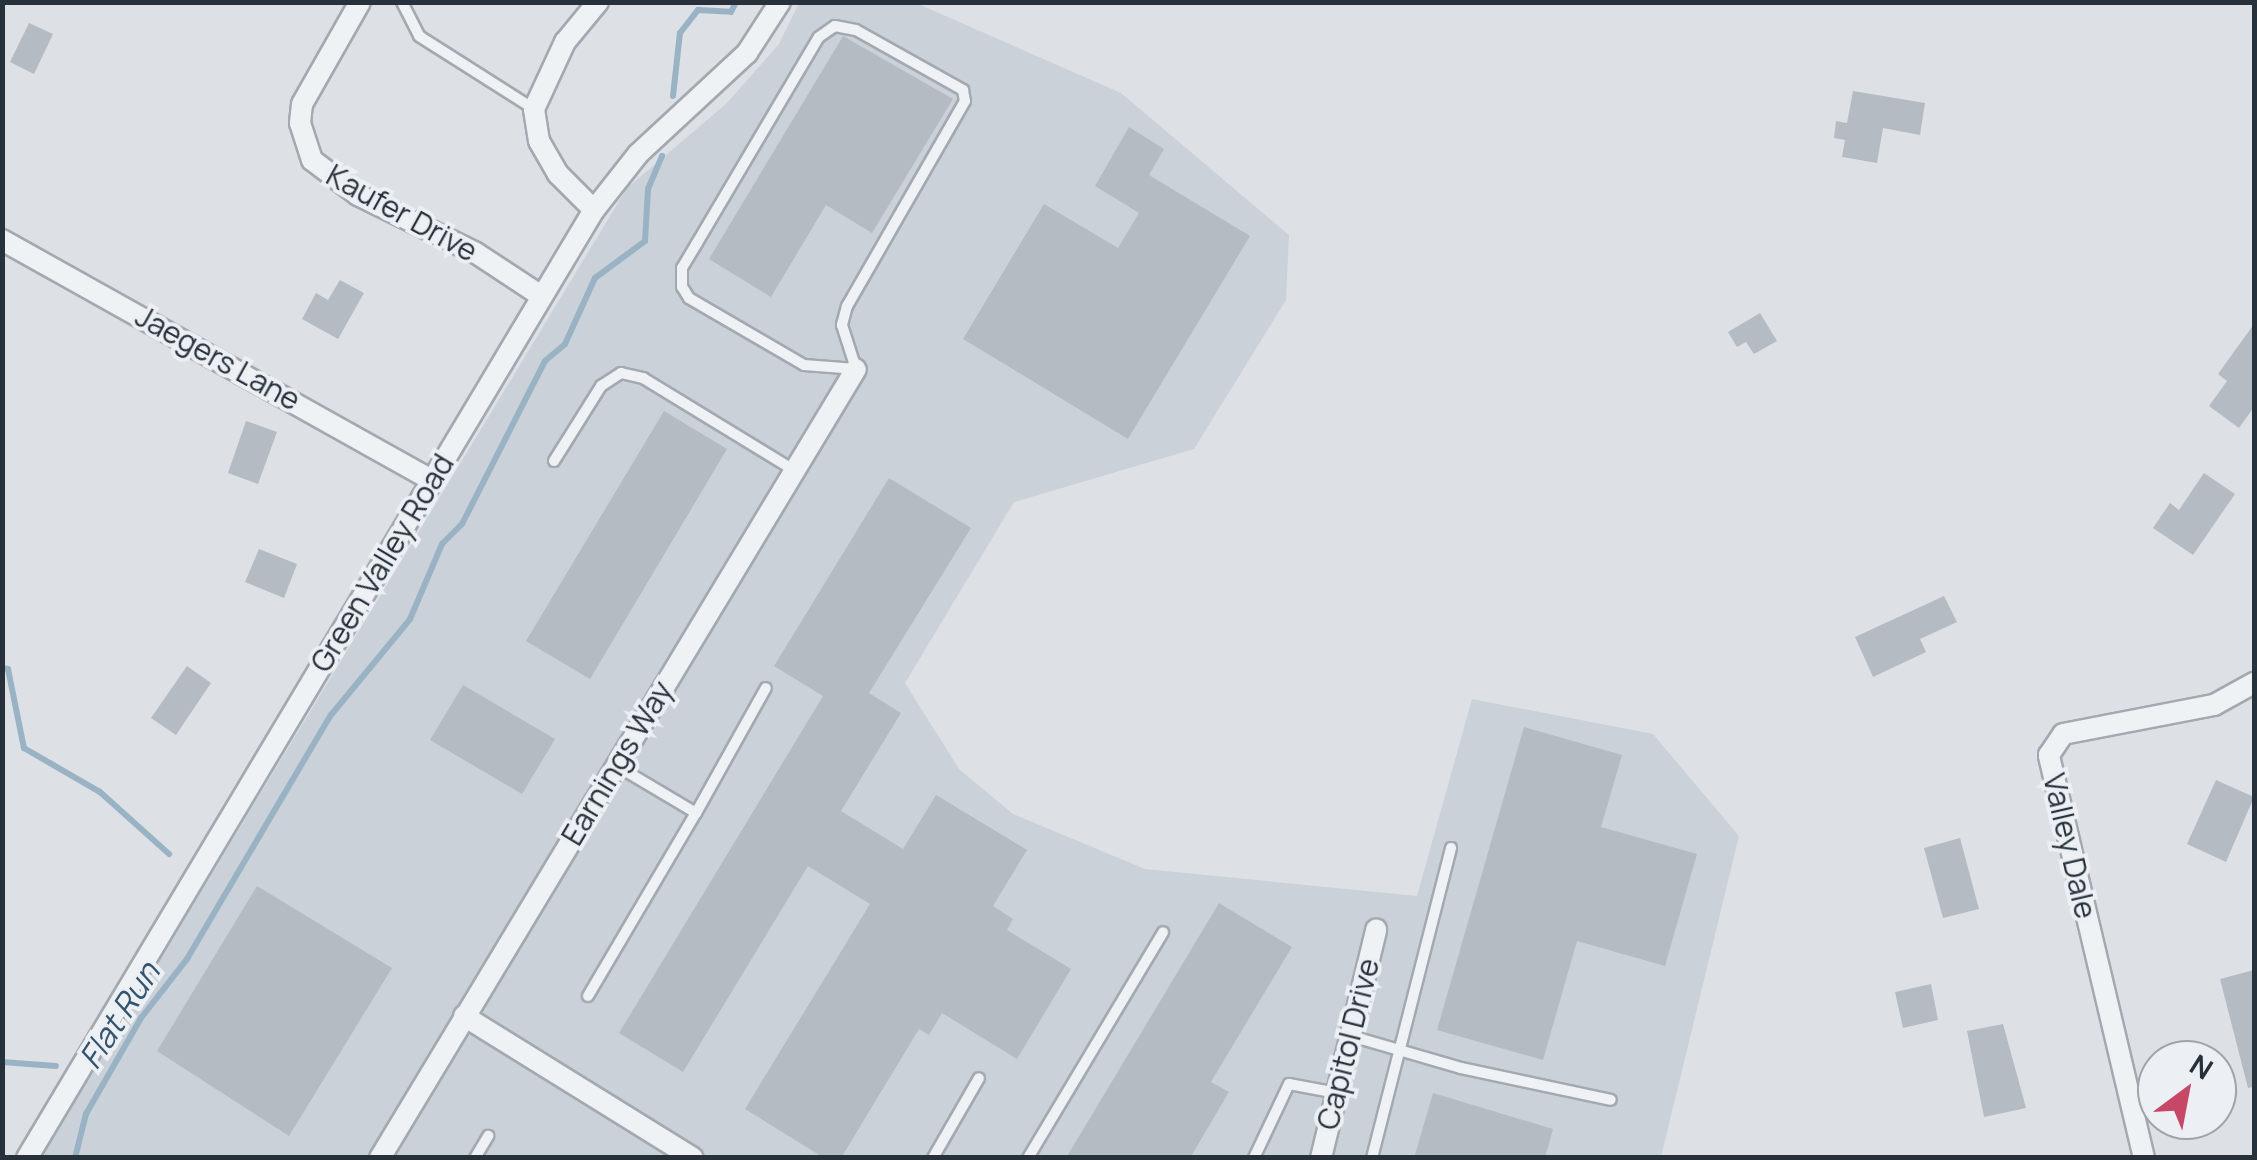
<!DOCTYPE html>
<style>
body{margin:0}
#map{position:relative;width:2257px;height:1160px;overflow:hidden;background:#dde1e6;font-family:Manrope,sans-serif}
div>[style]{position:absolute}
.built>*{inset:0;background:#cbd1d8}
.stream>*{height:6px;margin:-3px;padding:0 3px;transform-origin:3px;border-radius:3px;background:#99b3c5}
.building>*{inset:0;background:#b5bbc2}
.roads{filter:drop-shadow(2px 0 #a3a9b0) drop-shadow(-2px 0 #a3a9b0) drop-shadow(0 2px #a3a9b0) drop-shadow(0 -2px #a3a9b0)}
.service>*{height:10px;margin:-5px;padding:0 5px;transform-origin:5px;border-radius:5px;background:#eff2f5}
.minor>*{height:20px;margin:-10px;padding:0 10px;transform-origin:10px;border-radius:10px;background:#eff2f5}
span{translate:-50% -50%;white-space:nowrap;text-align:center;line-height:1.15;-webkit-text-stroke:8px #ecf0f4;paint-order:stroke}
.street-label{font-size:30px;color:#27313c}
.water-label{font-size:32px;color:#34536d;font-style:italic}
.frame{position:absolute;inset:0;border:5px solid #27313c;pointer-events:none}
.north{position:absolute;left:2137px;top:1040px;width:100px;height:100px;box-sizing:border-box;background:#ecf0f4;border:2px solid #9da4aa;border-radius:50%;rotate:32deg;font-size:28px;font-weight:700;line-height:40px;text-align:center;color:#27313c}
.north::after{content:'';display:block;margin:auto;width:35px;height:45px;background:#c64766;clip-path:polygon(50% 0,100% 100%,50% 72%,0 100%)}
</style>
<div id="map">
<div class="built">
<i style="clip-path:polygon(799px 3px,916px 3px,1121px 93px,1289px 235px,1286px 300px,1194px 449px,1014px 502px,905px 683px,959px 769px,1013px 814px,1145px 869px,1417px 896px,1472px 699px,1653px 734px,1739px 836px,1661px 1157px,40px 1158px,627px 188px,727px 103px,779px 44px)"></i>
</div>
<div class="stream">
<i style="left:673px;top:96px;width:63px;rotate:-83.7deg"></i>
<i style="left:680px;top:33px;width:29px;rotate:-52deg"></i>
<i style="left:698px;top:10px;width:33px;rotate:3deg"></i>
<i style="left:731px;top:12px;width:11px;rotate:-63deg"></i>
<i style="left:2px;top:668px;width:6px;rotate:9deg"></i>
<i style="left:8px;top:669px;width:81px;rotate:78.6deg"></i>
<i style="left:24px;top:748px;width:88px;rotate:30.1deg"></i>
<i style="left:100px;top:792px;width:93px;rotate:41.9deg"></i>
<i style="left:2px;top:1062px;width:54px;rotate:4.2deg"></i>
<i style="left:75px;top:1158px;width:45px;rotate:-76deg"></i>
<i style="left:86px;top:1114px;width:111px;rotate:-60.2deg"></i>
<i style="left:141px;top:1018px;width:75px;rotate:-52.1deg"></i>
<i style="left:187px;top:959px;width:283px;rotate:-59.5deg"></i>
<i style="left:331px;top:715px;width:124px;rotate:-50.5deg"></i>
<i style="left:410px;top:619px;width:82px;rotate:-66.9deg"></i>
<i style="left:442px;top:544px;width:28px;rotate:-45deg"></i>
<i style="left:462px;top:524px;width:183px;rotate:-63deg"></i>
<i style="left:545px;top:361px;width:26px;rotate:-40deg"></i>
<i style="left:565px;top:344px;width:72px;rotate:-65.6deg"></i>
<i style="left:595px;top:278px;width:62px;rotate:-36.5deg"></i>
<i style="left:645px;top:241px;width:52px;rotate:-86.7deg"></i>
<i style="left:648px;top:189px;width:36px;rotate:-67deg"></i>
</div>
<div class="building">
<i style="clip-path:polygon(29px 23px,53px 34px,34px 74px,10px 62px)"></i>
<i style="clip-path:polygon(843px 36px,953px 99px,872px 233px,826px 205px,771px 297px,709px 259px)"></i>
<i style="clip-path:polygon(1853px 91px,1925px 103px,1920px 135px,1883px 128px,1877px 163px,1842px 157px,1845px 140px,1834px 138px,1836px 121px,1847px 123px)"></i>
<i style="clip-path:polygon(1129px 127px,1164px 149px,1149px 175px,1250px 236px,1128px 439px,963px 339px,1044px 204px,1118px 248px,1139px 213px,1095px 186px)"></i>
<i style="clip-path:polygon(340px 280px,364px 293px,338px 339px,302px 319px,316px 293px,328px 300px)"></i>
<i style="clip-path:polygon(1760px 313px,1777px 341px,1754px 354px,1746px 342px,1737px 347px,1728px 332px)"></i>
<i style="clip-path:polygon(2254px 324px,2254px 407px,2239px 428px,2209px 406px,2227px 381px,2218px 374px)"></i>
<i style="clip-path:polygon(664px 411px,727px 449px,590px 679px,526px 641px)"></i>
<i style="clip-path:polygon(246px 421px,277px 432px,258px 484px,228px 473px)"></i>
<i style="clip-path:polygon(2204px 473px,2235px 494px,2193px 555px,2153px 528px,2170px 503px,2179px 510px)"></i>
<i style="clip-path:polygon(889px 478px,971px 528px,869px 693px,901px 713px,841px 811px,903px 849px,936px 795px,1027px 850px,993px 906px,1013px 919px,1007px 930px,1071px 969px,1017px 1059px,942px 1013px,929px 1035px,919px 1029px,841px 1158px,824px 1158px,745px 1109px,870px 904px,808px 866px,683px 1072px,619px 1033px,823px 696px,774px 666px)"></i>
<i style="clip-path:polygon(259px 549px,297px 564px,284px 598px,245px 582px)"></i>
<i style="clip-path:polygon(1944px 596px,1957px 622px,1920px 639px,1926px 652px,1873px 677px,1855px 637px)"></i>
<i style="clip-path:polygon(187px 666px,211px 683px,176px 735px,151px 718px)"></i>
<i style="clip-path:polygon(463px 685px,555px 739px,522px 794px,430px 740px)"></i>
<i style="clip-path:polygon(1524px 727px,1622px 755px,1601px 827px,1697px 854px,1665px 966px,1577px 941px,1543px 1060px,1437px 1030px)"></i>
<i style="clip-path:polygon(2216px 780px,2254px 797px,2226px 862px,2187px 844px)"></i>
<i style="clip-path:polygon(1960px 838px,1979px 909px,1943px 918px,1924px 848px)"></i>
<i style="clip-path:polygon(257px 886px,392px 968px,289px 1136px,157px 1051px)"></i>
<i style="clip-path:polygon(1219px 903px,1292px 947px,1211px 1082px,1229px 1092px,1190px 1158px,1066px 1158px)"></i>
<i style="clip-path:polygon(2254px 970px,2254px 1087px,2248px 1088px,2220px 979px)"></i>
<i style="clip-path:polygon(1931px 984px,1938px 1020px,1903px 1028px,1895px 992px)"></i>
<i style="clip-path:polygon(2003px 1024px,2026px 1108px,1984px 1117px,1967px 1031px)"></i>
<i style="clip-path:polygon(1433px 1093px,1553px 1129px,1545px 1158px,1414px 1158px)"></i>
</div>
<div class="roads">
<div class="service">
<i style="left:402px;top:2px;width:38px;rotate:63deg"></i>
<i style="left:419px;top:36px;width:136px;rotate:32.4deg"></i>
<i style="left:835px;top:26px;width:21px;rotate:11deg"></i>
<i style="left:856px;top:30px;width:123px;rotate:29.3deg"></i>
<i style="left:963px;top:90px;width:11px;rotate:80deg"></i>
<i style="left:965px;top:101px;width:237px;rotate:119.9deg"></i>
<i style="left:847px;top:306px;width:20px;rotate:105deg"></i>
<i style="left:842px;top:325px;width:46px;rotate:72.3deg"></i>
<i style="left:856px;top:369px;width:52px;rotate:-175.6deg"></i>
<i style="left:804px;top:365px;width:133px;rotate:-149.8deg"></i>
<i style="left:689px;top:298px;width:13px;rotate:-122deg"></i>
<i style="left:682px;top:287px;width:19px;rotate:-90deg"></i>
<i style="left:682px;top:268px;width:29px;rotate:-59deg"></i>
<i style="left:697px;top:243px;width:239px;rotate:-59.4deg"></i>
<i style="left:819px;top:37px;width:19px;rotate:-35deg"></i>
<i style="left:554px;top:461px;width:89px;rotate:-57.9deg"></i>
<i style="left:601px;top:386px;width:24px;rotate:-33deg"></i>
<i style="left:621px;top:373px;width:23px;rotate:13deg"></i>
<i style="left:643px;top:378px;width:177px;rotate:31.4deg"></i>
<i style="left:617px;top:766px;width:92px;rotate:30.7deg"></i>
<i style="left:696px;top:813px;width:143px;rotate:-60.8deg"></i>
<i style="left:588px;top:996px;width:212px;rotate:-59.5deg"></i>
<i style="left:1351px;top:1036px;width:115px;rotate:16.2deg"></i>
<i style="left:1461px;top:1068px;width:153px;rotate:12deg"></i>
<i style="left:475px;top:1158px;width:26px;rotate:-59deg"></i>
<i style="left:933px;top:1158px;width:92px;rotate:-60.1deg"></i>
<i style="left:1028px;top:1158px;width:263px;rotate:-59.1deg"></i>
<i style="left:1254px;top:1158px;width:82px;rotate:-64.7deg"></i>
<i style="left:1289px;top:1084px;width:49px;rotate:10.6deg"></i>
<i style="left:1372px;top:1158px;width:320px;rotate:-75.7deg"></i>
</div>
<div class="minor">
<i style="left:360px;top:2px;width:117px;rotate:119.6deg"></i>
<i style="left:302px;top:104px;width:19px;rotate:96deg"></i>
<i style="left:300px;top:123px;width:39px;rotate:72deg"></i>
<i style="left:312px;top:160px;width:58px;rotate:37.3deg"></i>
<i style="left:358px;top:195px;width:131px;rotate:26.2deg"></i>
<i style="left:476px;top:253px;width:77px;rotate:33.3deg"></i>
<i style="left:594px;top:210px;width:51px;rotate:-135deg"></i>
<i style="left:558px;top:174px;width:38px;rotate:-120deg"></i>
<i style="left:539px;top:141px;width:32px;rotate:-99deg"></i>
<i style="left:534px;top:109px;width:74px;rotate:-65.2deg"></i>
<i style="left:565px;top:42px;width:52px;rotate:-50.5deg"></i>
<i style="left:2px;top:240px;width:492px;rotate:29.2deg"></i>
<i style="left:464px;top:1016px;width:269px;rotate:31.8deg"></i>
<i style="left:27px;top:1158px;width:1105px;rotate:-59.12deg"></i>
<i style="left:594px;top:210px;width:71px;rotate:-51.8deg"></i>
<i style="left:638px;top:154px;width:149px;rotate:-42.8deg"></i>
<i style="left:747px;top:53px;width:61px;rotate:-57.1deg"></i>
<i style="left:380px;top:1158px;width:921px;rotate:-58.9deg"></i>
<i style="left:1321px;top:1158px;width:235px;rotate:-76.4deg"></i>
<i style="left:2144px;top:1158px;width:414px;rotate:-103.3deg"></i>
<i style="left:2049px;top:755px;width:25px;rotate:-56deg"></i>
<i style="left:2063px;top:734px;width:154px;rotate:-10.9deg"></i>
<i style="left:2214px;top:705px;width:46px;rotate:-28.8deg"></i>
</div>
</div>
<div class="street-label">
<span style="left:402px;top:213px;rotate:29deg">Kaufer Drive</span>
<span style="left:218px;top:358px;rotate:29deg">Jaegers Lane</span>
<span style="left:382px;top:563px;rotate:-59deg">Green Valley Road</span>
<span style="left:617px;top:763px;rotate:-59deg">Earnings Way</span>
<span style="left:2070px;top:846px;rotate:77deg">Valley Dale</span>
<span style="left:1348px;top:1044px;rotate:-76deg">Capitol Drive</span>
</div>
<div class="water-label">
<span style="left:119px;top:1015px;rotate:-57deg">Flat Run</span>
</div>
<div class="frame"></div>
<div class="north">N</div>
</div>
